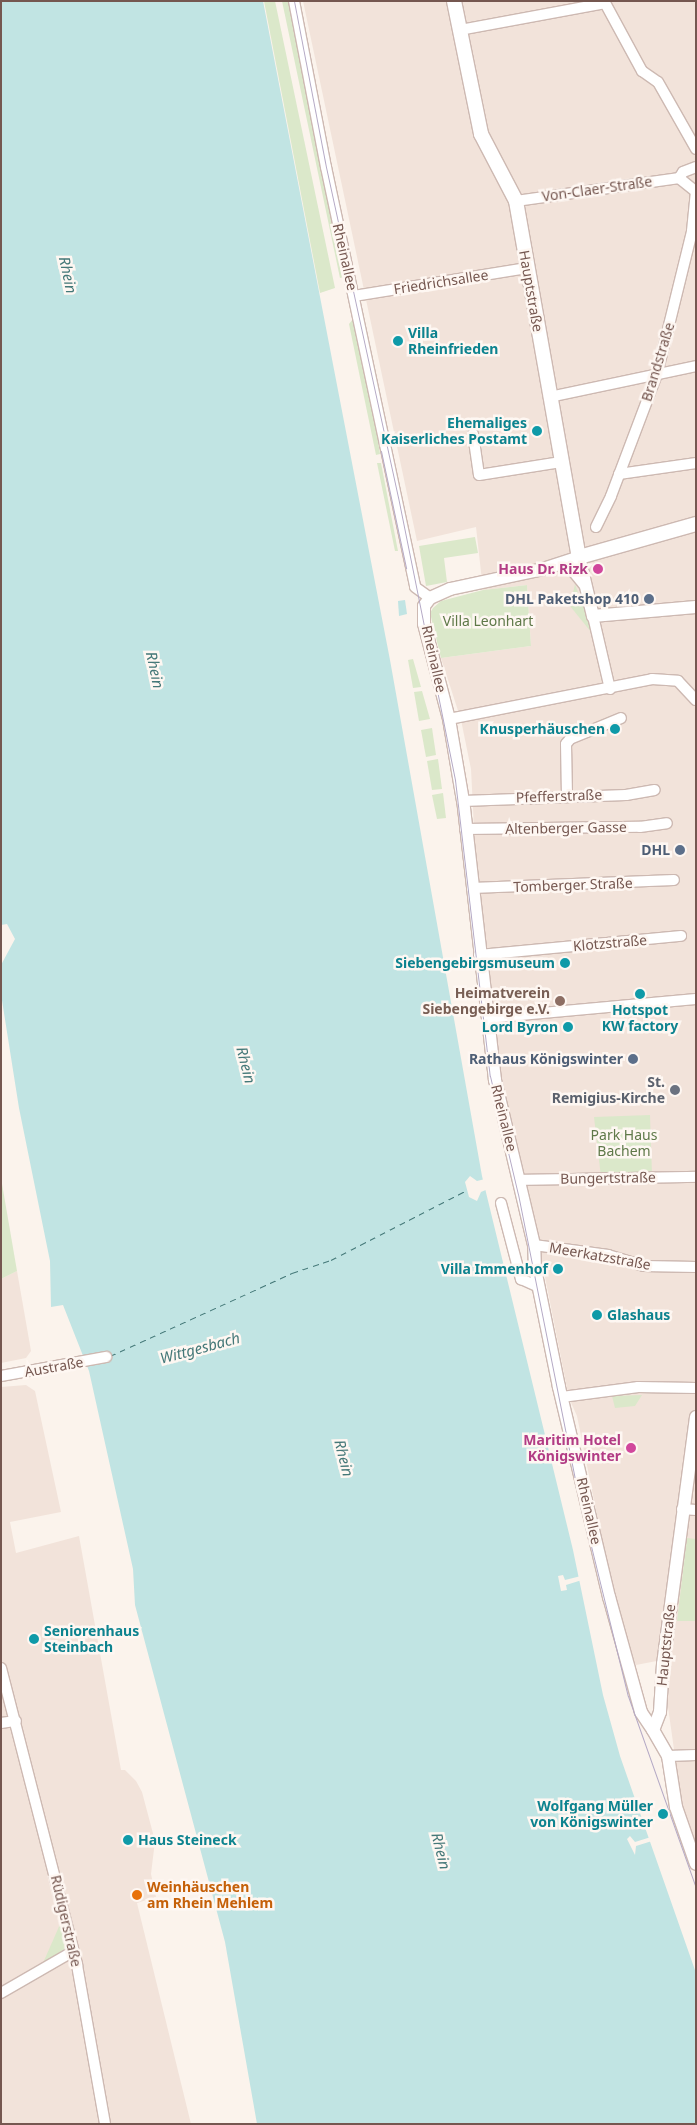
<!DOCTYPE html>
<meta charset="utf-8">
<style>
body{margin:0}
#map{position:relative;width:697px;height:2125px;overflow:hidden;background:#fbf3ec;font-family:"Noto Sans",sans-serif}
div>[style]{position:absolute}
.residential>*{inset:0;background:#f2e3da}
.green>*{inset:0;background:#dbe8ca}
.water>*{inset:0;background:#c1e4e3}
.pier>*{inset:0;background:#fbf3ec}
.ferry>*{height:1px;margin-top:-0.5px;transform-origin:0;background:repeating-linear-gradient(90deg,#447878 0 6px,transparent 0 11px)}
.roads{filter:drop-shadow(1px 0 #cdb9b2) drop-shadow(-1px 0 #cdb9b2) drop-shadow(0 1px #cdb9b2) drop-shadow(0 -1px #cdb9b2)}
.minor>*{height:10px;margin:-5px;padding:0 5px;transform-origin:5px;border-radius:5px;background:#fff}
.tertiary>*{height:12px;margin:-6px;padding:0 6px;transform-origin:6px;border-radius:6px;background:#fff}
.secondary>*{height:14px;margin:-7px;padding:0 7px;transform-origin:7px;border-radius:7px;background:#fff}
.tram>*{height:1px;margin:-0.5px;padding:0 0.5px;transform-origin:0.5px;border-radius:0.5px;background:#b4a9c5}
.dots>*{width:14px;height:14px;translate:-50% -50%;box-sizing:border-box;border:2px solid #fef7f2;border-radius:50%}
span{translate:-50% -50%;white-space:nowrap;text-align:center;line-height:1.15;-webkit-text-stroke:5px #fef7f2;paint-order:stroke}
.street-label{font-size:14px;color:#755750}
.culture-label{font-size:14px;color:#0d838f;font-weight:700}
.left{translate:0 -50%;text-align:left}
.right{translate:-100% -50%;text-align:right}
.hotel-label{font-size:14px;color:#b23c85;font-weight:700}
.service-label{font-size:14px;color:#4e5e75;font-weight:700}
.park-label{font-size:14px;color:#5f7949}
.education-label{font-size:14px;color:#785e54;font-weight:700}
.worship-label{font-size:14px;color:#5b616d;font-weight:700}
.food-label{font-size:14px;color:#c56008;font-weight:700}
.water-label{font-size:15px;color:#447878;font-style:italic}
.frame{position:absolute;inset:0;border:2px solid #755750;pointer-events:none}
</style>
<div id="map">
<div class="residential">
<i style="clip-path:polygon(303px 1px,696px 1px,696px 1851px,681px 1799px,668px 1707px,667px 1659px,636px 1665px,623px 1644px,577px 1416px,569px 1398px,526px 1181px,501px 1075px,477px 888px,471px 769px,461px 720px,441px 658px,531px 646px,527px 585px,483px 590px,476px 527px,417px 541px)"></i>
<i style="clip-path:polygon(17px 1271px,31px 1351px,26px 1358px,1px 1363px,1px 1279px)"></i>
<i style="clip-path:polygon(26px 1385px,35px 1391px,61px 1512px,10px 1522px,16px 1553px,79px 1536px,121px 1770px,125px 1770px,136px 1781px,142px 1792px,155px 1841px,151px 1874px,156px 1897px,137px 1903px,191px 2124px,1px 2124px,1px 1387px)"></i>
</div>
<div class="green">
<i style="clip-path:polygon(264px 1px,275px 1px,335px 288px,320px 293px)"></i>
<i style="clip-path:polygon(282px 1px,288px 1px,344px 277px,340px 278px)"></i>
<i style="clip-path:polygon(353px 319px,375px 419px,380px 454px,376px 455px,349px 324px)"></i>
<i style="clip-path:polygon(377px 463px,381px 463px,398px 551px,395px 551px)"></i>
<i style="clip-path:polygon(475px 537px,478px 553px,444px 558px,447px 582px,426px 586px,419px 546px)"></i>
<i style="clip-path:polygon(575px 584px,587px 617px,591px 632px,570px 606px)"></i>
<i style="clip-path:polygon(527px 585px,531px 646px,441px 658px,430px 613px,433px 608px,441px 601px,483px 590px)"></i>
<i style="clip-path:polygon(413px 659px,421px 687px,413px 688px,408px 660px)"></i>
<i style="clip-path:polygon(422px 691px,430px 719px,419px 721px,414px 692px)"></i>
<i style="clip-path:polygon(432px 728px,436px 755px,426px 757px,421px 730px)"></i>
<i style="clip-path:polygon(438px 759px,442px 789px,432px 790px,427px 761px)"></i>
<i style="clip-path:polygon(443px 793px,446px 818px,437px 819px,432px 795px)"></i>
<i style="clip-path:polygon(650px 1115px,652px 1175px,601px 1177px,594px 1117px)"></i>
<i style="clip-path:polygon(1px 1178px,17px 1271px,1px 1279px)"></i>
<i style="clip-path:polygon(642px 1395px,635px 1406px,615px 1408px,612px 1396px)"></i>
<i style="clip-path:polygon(687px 1538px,696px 1539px,696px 1621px,677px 1621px)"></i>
<i style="clip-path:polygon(61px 1922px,65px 1949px,43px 1963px)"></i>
</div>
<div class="water">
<i style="clip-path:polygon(1px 1px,263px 1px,390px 660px,482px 1176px,573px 1550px,603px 1695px,620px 1756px,696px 1973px,696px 2124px,257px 2124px,225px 1942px,135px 1605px,133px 1569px,89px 1371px,63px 1305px,51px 1307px,50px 1261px,19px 1108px,1px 994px,1px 965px,15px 939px,7px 924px,1px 925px)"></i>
<i style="clip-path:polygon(405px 600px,407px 614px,399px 616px,398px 601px)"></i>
</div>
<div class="pier">
<i style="clip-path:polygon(470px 1176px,477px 1181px,485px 1179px,486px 1184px,488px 1189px,481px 1192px,477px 1201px,469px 1197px,465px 1182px)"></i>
<i style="clip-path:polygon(563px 1575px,565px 1580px,581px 1576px,582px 1580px,566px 1585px,567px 1590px,561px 1591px,558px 1576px)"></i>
<i style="clip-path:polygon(630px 1836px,635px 1842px,651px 1837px,652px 1841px,636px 1846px,635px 1855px,627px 1839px)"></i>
</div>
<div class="ferry">
<i style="left:110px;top:1356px;width:200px;rotate:-24.5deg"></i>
<i style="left:292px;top:1273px;width:41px;rotate:-18.4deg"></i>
<i style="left:331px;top:1260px;width:153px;rotate:-27.2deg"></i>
</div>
<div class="roads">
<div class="minor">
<i style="left:294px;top:1px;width:169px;rotate:79.1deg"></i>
<i style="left:326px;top:167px;width:429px;rotate:78deg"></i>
<i style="left:415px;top:587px;width:19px;rotate:36deg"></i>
<i style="left:604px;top:1px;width:80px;rotate:61.5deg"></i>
<i style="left:642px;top:71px;width:19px;rotate:35deg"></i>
<i style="left:658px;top:82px;width:77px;rotate:60.4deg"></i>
<i style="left:460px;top:30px;width:147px;rotate:-10.5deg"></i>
<i style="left:679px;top:178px;width:21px;rotate:39deg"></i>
<i style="left:516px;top:201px;width:165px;rotate:-8deg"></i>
<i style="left:679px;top:178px;width:7px;rotate:-56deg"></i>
<i style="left:683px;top:172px;width:14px;rotate:-21deg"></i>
<i style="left:354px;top:296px;width:175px;rotate:-9.2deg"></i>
<i style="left:549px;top:397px;width:150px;rotate:-11.9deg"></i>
<i style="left:473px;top:434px;width:41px;rotate:81.7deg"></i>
<i style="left:479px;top:475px;width:83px;rotate:-9deg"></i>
<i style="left:619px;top:474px;width:78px;rotate:-8.1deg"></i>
<i style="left:596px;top:527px;width:34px;rotate:-64deg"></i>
<i style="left:611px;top:496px;width:130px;rotate:-69.3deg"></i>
<i style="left:657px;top:374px;width:147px;rotate:-76.2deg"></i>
<i style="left:692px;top:231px;width:40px;rotate:-84.3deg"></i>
<i style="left:557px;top:565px;width:16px;rotate:18deg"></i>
<i style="left:572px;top:570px;width:19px;rotate:51deg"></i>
<i style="left:593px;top:616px;width:75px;rotate:76.9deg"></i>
<i style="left:449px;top:719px;width:207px;rotate:-11.1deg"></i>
<i style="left:652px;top:679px;width:26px;rotate:4deg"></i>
<i style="left:678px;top:681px;width:26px;rotate:47deg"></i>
<i style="left:567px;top:796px;width:52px;rotate:-91.1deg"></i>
<i style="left:566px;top:744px;width:6px;rotate:-51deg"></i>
<i style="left:570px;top:739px;width:55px;rotate:-22.4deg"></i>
<i style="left:463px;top:801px;width:163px;rotate:-2.1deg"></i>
<i style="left:626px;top:795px;width:29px;rotate:-10deg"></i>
<i style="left:465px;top:829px;width:175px;rotate:-0.7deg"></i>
<i style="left:640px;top:827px;width:27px;rotate:-8deg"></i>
<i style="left:472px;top:888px;width:202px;rotate:-2.3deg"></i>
<i style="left:479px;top:955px;width:203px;rotate:-5.4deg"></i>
<i style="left:487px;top:1018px;width:210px;rotate:-5.2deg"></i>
<i style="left:519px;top:1180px;width:177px;rotate:-1deg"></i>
<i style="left:501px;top:1203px;width:79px;rotate:75.3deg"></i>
<i style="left:521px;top:1279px;width:20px;rotate:24deg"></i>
<i style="left:534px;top:1245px;width:75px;rotate:7.7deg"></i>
<i style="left:608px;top:1255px;width:38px;rotate:17deg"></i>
<i style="left:644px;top:1266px;width:52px;rotate:1.1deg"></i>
<i style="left:1px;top:1376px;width:107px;rotate:-10.3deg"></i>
<i style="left:562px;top:1397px;width:77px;rotate:-7.5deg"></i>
<i style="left:638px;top:1387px;width:58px;rotate:1deg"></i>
<i style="left:682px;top:1509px;width:14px;rotate:4deg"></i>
<i style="left:1px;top:1668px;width:307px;rotate:75.6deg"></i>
<i style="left:77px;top:1965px;width:161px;rotate:80deg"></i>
<i style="left:1px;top:1723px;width:15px;rotate:-8deg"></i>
<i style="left:668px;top:1756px;width:28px;rotate:-2deg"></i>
<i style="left:1px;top:1993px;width:82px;rotate:-30deg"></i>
</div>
<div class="tertiary">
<i style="left:696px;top:1417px;width:249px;rotate:97.6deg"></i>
<i style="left:663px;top:1664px;width:48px;rotate:93.6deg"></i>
<i style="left:660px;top:1712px;width:19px;rotate:111deg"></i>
<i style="left:653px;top:1730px;width:30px;rotate:60deg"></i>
<i style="left:668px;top:1756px;width:52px;rotate:81.1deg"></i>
<i style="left:676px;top:1807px;width:60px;rotate:70.7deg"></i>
<i style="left:653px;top:1730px;width:22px;rotate:-124deg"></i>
<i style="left:641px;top:1712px;width:119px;rotate:-105.5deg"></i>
<i style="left:609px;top:1597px;width:216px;rotate:-103.4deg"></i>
<i style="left:559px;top:1387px;width:120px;rotate:-101.5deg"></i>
<i style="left:535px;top:1269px;width:24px;rotate:-92deg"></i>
<i style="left:534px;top:1245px;width:170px;rotate:-103.3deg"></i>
<i style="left:495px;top:1080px;width:281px;rotate:-96.5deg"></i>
<i style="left:463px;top:801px;width:83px;rotate:-99.7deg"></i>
<i style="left:449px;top:719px;width:98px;rotate:-104.7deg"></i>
<i style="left:424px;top:624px;width:18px;rotate:-90deg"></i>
<i style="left:424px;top:606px;width:10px;rotate:-53deg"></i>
<i style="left:430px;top:598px;width:22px;rotate:-24deg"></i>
<i style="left:450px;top:589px;width:95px;rotate:-12.1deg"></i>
<i style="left:543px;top:569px;width:38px;rotate:-18deg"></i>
<i style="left:579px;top:557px;width:61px;rotate:76.7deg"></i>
<i style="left:593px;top:616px;width:103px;rotate:-5deg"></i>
</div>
<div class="secondary">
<i style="left:454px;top:1px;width:136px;rotate:78.5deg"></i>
<i style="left:481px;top:134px;width:76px;rotate:62.4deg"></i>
<i style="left:516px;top:201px;width:362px;rotate:80deg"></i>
<i style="left:579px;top:557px;width:122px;rotate:-15.8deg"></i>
</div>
</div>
<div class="tram">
<i style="left:294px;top:1px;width:169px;rotate:79.1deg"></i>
<i style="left:326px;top:167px;width:338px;rotate:77.7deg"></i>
<i style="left:398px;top:497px;width:289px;rotate:78.6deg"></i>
<i style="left:455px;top:780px;width:298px;rotate:83.3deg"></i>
<i style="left:490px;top:1076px;width:121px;rotate:76.7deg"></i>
<i style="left:518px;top:1194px;width:301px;rotate:78.7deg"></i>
<i style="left:577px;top:1489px;width:213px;rotate:76.2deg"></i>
<i style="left:628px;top:1696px;width:204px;rotate:70.5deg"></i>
<i style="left:381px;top:451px;width:120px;rotate:77.9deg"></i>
</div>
<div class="dots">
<i style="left:398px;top:341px;background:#0f9aa8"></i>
<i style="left:537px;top:431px;background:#0f9aa8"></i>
<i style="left:598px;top:569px;background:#d1479c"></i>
<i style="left:649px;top:599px;background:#5c6f8a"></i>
<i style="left:615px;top:729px;background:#0f9aa8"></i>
<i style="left:680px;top:850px;background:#5c6f8a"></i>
<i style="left:565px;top:963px;background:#0f9aa8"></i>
<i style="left:640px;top:994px;background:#0f9aa8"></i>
<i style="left:560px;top:1001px;background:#8d6e63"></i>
<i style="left:568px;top:1027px;background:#0f9aa8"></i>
<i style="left:633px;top:1059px;background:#5c6f8a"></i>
<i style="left:675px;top:1090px;background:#6b7280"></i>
<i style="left:558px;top:1269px;background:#0f9aa8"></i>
<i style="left:597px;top:1315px;background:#0f9aa8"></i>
<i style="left:631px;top:1448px;background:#d1479c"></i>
<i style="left:34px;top:1639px;background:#0f9aa8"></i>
<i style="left:663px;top:1814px;background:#0f9aa8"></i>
<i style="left:128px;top:1840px;background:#0f9aa8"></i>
<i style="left:137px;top:1895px;background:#e8710a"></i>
</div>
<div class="street-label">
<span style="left:597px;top:189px;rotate:-8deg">Von-Claer-Straße</span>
<span style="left:345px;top:257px;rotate:77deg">Rheinallee</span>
<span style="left:441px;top:282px;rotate:-9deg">Friedrichsallee</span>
<span style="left:531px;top:291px;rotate:80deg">Hauptstraße</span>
<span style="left:658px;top:362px;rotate:-73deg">Brandstraße</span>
<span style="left:434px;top:659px;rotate:77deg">Rheinallee</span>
<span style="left:559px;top:796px;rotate:-2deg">Pfefferstraße</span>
<span style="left:566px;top:828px;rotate:-1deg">Altenberger Gasse</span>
<span style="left:573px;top:885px;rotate:-2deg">Tomberger Straße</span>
<span style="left:610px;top:943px;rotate:-5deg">Klotzstraße</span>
<span style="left:504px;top:1118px;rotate:76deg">Rheinallee</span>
<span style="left:608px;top:1178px;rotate:-1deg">Bungertstraße</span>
<span style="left:600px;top:1256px;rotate:10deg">Meerkatzstraße</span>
<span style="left:54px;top:1367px;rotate:-10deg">Austraße</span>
<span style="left:589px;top:1511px;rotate:77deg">Rheinallee</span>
<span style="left:666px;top:1645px;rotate:-84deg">Hauptstraße</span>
<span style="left:66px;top:1921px;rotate:77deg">Rüdigerstraße</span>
</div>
<div class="culture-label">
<span class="left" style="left:408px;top:341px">Villa<br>Rheinfrieden</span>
<span class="right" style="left:527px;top:431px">Ehemaliges<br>Kaiserliches Postamt</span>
<span class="right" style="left:605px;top:729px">Knusperhäuschen</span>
<span class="right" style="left:555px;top:963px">Siebengebirgsmuseum</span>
<span style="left:640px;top:1018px">Hotspot<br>KW factory</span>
<span class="right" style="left:558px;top:1027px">Lord Byron</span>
<span class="right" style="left:548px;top:1269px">Villa Immenhof</span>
<span class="left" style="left:607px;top:1315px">Glashaus</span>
<span class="left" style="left:44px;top:1639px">Seniorenhaus<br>Steinbach</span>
<span class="right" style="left:653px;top:1814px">Wolfgang Müller<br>von Königswinter</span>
<span class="left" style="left:138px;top:1840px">Haus Steineck</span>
</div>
<div class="hotel-label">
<span class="right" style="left:588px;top:569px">Haus Dr. Rizk</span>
<span class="right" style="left:621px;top:1448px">Maritim Hotel<br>Königswinter</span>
</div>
<div class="service-label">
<span class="right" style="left:639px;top:599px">DHL Paketshop 410</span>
<span class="right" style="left:670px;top:850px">DHL</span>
<span class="right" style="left:623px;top:1059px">Rathaus Königswinter</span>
</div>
<div class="park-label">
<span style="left:488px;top:621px">Villa Leonhart</span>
<span style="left:624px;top:1143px">Park Haus<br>Bachem</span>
</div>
<div class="education-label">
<span class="right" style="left:550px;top:1001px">Heimatverein<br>Siebengebirge e.V.</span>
</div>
<div class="worship-label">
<span class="right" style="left:665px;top:1090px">St.<br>Remigius-Kirche</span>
</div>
<div class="food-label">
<span class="left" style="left:147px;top:1895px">Weinhäuschen<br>am Rhein Mehlem</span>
</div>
<div class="water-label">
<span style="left:68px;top:275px;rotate:78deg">Rhein</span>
<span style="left:155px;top:670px;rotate:78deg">Rhein</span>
<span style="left:246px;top:1065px;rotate:76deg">Rhein</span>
<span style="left:200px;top:1348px;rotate:-15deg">Wittgesbach</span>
<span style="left:344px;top:1458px;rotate:76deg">Rhein</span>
<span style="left:441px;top:1851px;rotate:76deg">Rhein</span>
</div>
<div class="frame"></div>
</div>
